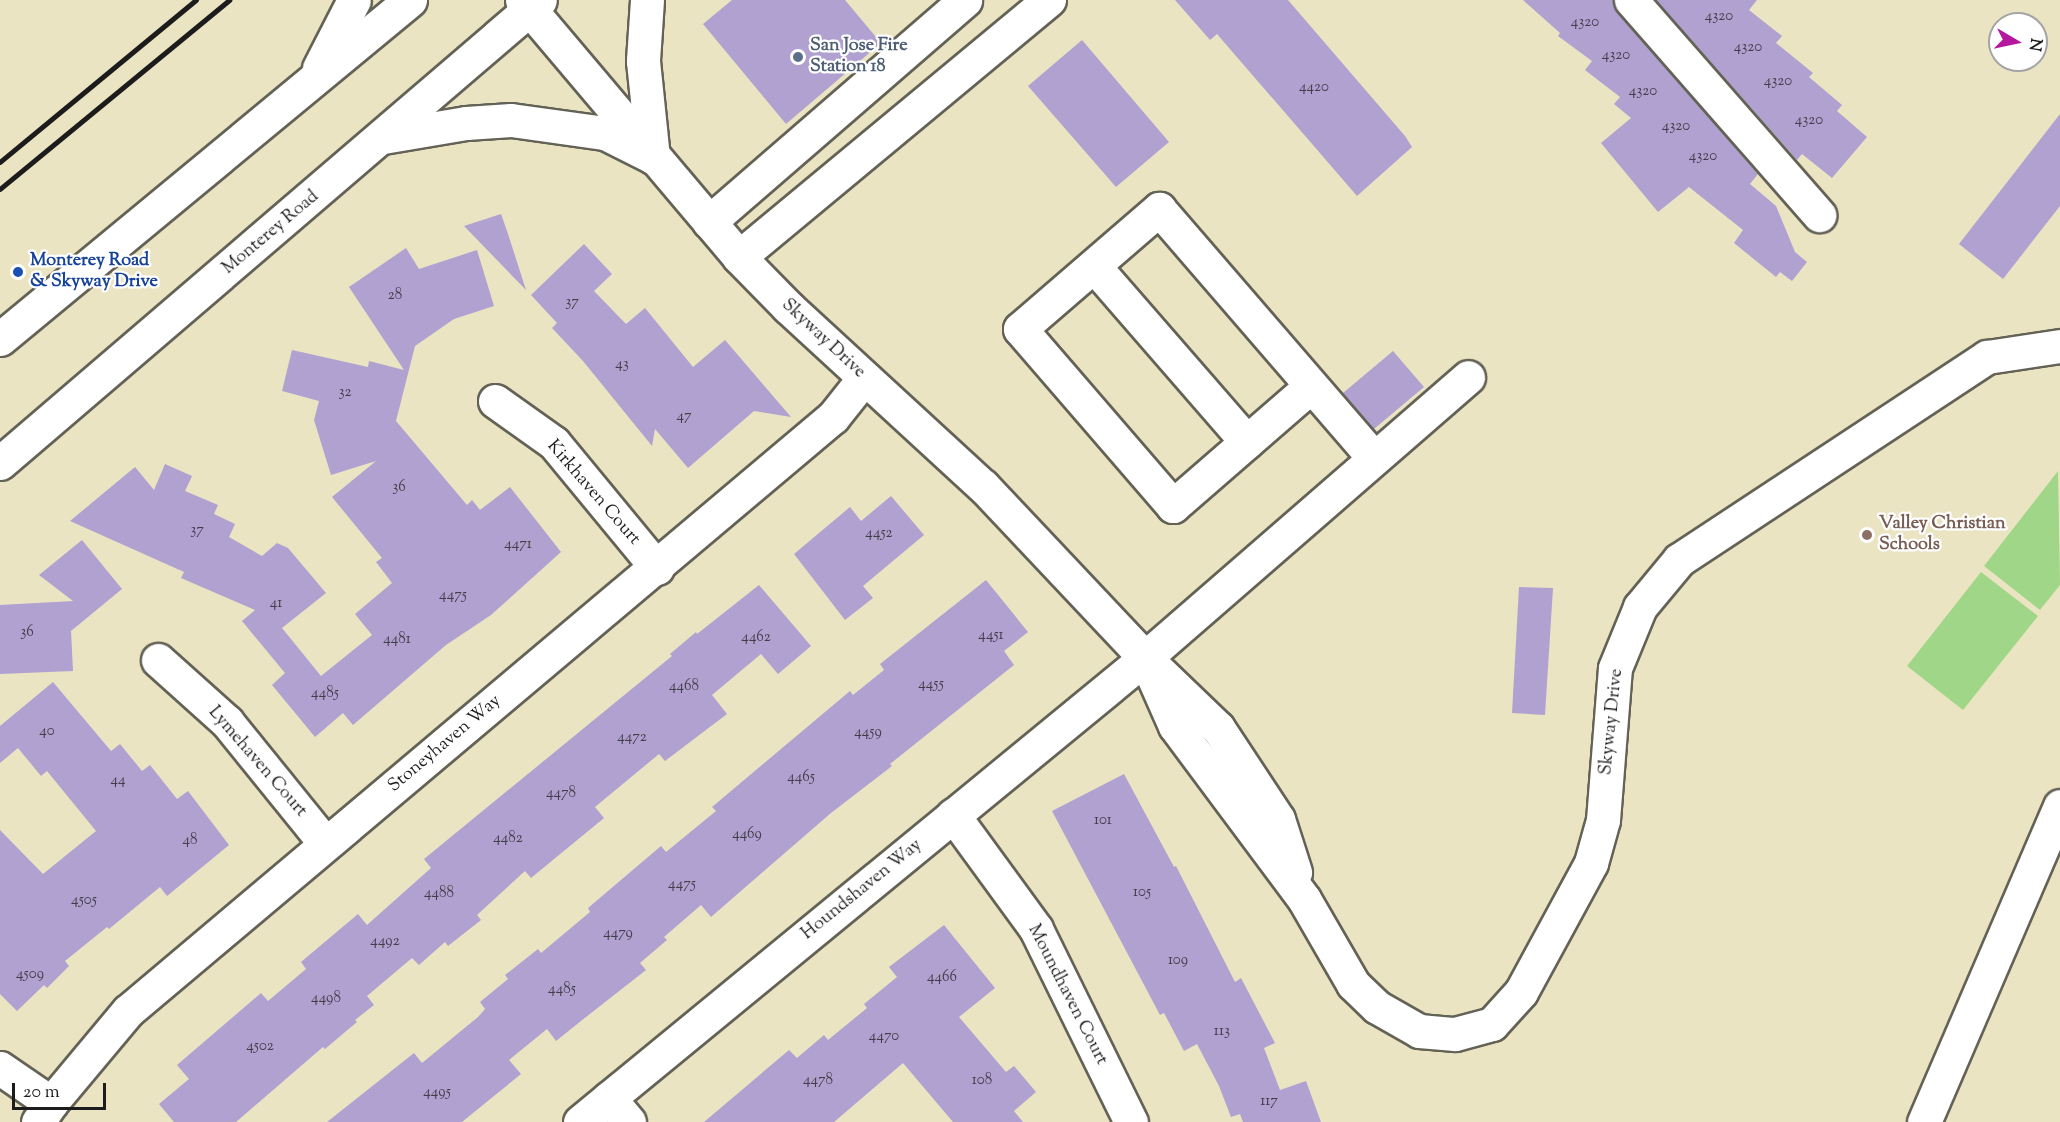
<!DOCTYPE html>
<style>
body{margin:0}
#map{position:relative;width:2060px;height:1122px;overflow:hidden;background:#eae4c3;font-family:"Sorts Mill Goudy",serif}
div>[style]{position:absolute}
.green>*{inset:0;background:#a0d687}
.building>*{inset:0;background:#b0a1d1}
.roads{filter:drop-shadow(2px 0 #646256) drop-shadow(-2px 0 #646256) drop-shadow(0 2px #646256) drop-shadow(0 -2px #646256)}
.minor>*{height:33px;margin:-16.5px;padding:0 16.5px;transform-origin:16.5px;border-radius:16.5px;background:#fff}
.major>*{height:33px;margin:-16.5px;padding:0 16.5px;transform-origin:16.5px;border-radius:16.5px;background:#fff}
.rail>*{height:4.5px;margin:-2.25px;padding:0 2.25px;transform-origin:2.25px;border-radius:2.25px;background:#1c1c1c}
.dots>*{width:16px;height:16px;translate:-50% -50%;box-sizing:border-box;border:3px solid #fff;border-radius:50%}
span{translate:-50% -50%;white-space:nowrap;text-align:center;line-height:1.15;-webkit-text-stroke:4.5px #fff;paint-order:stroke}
.number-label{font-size:15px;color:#413d49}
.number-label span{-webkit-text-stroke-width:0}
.service-label{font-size:18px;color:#4e5e75;font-weight:700}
.left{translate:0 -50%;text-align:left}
.street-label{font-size:18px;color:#1c1c1c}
.transit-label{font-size:18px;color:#164399;font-weight:700}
.education-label{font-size:18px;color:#785e54;font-weight:700}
.north{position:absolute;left:1988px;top:12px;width:60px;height:60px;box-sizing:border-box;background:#fff;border:2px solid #a4a4a4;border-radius:50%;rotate:99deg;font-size:16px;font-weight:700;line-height:24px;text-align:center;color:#1c1c1c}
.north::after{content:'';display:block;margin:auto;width:21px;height:27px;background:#b5179e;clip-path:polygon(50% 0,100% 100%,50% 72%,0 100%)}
.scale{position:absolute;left:12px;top:1083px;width:94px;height:27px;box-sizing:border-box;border:3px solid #1c1c1c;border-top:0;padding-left:8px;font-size:18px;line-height:21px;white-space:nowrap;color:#1c1c1c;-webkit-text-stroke:4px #fff;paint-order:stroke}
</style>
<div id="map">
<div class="green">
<i style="clip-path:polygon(2058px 471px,2060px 585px,2040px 610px,1984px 566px)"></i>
<i style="clip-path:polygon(1981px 572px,2038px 616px,1963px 710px,1907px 666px)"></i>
</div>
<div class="building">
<i style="clip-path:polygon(732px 0,845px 0,881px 43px,786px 124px,703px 24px)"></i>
<i style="clip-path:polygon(1175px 0,1288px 0,1405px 136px,1412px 147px,1357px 196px,1217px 34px,1210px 40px)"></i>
<i style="clip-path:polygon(1523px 0,1613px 0,1617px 12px,1758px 174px,1750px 184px,1776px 206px,1795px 252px,1807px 262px,1792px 281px,1780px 272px,1776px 277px,1734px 243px,1743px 230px,1689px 187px,1658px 212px,1601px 143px,1631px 118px,1614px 104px,1620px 97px,1585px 70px,1592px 61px,1558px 36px,1560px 33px)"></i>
<i style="clip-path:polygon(1656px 0,1757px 0,1749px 10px,1782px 36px,1776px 43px,1813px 73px,1809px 77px,1842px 105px,1837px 111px,1867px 137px,1832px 178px,1802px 154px,1797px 160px)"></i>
<i style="clip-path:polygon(1082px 40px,1169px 142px,1116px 187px,1028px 86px)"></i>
<i style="clip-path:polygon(2060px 114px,2060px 206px,2003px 279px,1959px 244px)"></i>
<i style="clip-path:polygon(501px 214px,507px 231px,526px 290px,464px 226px)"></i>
<i style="clip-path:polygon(584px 244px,612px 274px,594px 291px,626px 324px,645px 308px,693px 367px,725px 340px,791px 417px,754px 411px,688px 468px,655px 429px,652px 446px,583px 361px,552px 328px,557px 323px,531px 295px)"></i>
<i style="clip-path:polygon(406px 248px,419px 269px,477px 250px,494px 306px,454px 319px,415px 346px,396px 421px,467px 505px,472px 500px,480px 510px,510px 487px,561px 552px,491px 615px,446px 645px,353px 725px,343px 713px,315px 737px,272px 685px,285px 673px,242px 621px,255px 610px,181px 578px,184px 572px,70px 521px,135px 467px,154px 490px,165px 464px,192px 476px,185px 491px,218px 505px,214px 514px,235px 524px,229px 537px,262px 556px,277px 543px,288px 548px,326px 593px,282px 628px,321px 676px,372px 635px,355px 614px,392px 583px,376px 562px,382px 558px,332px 497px,376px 461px,331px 475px,314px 420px,319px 401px,282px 391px,292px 350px,368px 367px,369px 361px,404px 370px,349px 287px)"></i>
<i style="clip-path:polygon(1393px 351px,1424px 387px,1374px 429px,1343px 393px)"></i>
<i style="clip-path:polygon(891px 496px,924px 535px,863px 586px,873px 598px,845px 620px,794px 554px,850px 507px,861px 521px)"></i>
<i style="clip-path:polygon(82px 540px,122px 589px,71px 631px,73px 671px,0 674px,0 605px,73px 601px,39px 575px)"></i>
<i style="clip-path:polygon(986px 580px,1028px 632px,1004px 651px,1014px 665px,890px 764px,892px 766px,831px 813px,711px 917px,701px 905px,664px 937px,667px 940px,640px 963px,646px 970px,586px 1017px,556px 1041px,547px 1029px,509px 1060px,521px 1074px,462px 1122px,327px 1122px,414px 1053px,422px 1063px,478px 1017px,485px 1009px,480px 1002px,508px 979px,505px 975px,538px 949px,541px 953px,590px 912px,588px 908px,661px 846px,666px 852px,716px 811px,712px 807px,850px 691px,853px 695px,884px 670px,880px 664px)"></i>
<i style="clip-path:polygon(759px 585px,811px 646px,778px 674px,761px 654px,712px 695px,727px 714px,665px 761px,659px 754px,595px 807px,604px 818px,531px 878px,525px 871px,477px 915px,481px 920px,448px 946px,445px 942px,419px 965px,412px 958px,367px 996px,374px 1005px,355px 1020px,357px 1022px,325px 1049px,323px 1047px,236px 1122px,174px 1122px,159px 1104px,189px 1079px,177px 1065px,261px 993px,268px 1001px,306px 969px,301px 962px,358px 914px,367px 925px,431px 868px,424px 859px,672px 656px,670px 654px,696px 632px,697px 634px)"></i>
<i style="clip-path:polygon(1519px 587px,1553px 588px,1545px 715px,1512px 713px)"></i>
<i style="clip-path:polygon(53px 682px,111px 751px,120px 744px,142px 771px,150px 765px,177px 799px,188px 791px,229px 845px,167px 896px,160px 887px,109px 929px,107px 927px,65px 961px,69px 966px,47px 988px,44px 985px,17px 1011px,0 994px,0 830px,43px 874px,96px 831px,47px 771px,41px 776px,18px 748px,0 763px,0 726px)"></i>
<i style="clip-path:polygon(1124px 774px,1174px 867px,1176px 866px,1235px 982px,1241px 978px,1275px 1043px,1264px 1048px,1280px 1090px,1306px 1081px,1321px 1122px,1243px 1122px,1240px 1114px,1231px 1117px,1219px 1086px,1197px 1044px,1184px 1051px,1164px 1013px,1160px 1015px,1052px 811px)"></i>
<i style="clip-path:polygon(944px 925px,995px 988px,959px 1017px,1006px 1072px,1014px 1066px,1036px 1092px,1014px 1111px,1023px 1122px,953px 1122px,903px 1063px,834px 1122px,704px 1122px,789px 1050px,797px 1058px,824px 1035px,828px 1040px,867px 1008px,864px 1004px,897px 977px,889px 967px)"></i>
</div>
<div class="roads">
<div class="minor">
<i style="left:522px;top:0;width:336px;rotate:49.8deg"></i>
<i style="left:739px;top:257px;width:70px;rotate:45.6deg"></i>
<i style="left:788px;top:307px;width:265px;rotate:42.6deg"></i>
<i style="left:983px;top:486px;width:236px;rotate:46.7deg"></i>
<i style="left:1145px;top:658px;width:101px;rotate:43.8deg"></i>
<i style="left:1218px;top:728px;width:109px;rotate:56.6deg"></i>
<i style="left:1278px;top:819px;width:56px;rotate:72.2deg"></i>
<i style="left:1631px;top:0;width:286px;rotate:48.8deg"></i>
<i style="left:709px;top:222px;width:339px;rotate:-40.9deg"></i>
<i style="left:739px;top:257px;width:403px;rotate:-39.7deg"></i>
<i style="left:1094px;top:266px;width:233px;rotate:49deg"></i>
<i style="left:1311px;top:386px;width:183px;rotate:139deg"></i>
<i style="left:1173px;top:506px;width:234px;rotate:-130.8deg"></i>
<i style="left:1020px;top:329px;width:184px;rotate:-40.8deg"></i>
<i style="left:1159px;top:209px;width:329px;rotate:49.2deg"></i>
<i style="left:495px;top:401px;width:72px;rotate:35.4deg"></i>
<i style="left:554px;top:443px;width:162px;rotate:50.5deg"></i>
<i style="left:1145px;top:658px;width:74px;rotate:66.2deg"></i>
<i style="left:1175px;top:726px;width:216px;rotate:53.3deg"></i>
<i style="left:1304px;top:899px;width:98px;rotate:60deg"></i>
<i style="left:1353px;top:984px;width:33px;rotate:44deg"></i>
<i style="left:1377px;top:1007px;width:48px;rotate:29.7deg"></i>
<i style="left:1419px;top:1031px;width:36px;rotate:5deg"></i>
<i style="left:1455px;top:1034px;width:38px;rotate:-15deg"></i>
<i style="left:1492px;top:1024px;width:43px;rotate:-47.8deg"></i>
<i style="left:1521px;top:992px;width:147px;rotate:-61.5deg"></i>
<i style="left:1591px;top:863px;width:45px;rotate:-74.4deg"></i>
<i style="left:1603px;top:820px;width:152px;rotate:-85.5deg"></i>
<i style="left:1615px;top:668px;width:66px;rotate:-67.7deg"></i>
<i style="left:1640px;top:607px;width:61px;rotate:-50.3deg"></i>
<i style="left:1679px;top:560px;width:369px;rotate:-33.4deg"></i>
<i style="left:1987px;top:357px;width:74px;rotate:-8.6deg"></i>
<i style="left:158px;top:660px;width:93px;rotate:41.9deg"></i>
<i style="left:227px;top:722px;width:156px;rotate:51deg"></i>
<i style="left:953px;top:815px;width:141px;rotate:53.9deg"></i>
<i style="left:1036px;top:929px;width:215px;rotate:63.8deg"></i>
<i style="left:0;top:1068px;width:62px;rotate:34.5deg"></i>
<i style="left:609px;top:1098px;width:31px;rotate:50deg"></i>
<i style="left:38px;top:1122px;width:23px;rotate:-56deg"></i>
<i style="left:51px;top:1103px;width:120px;rotate:-50.1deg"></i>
<i style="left:128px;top:1011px;width:922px;rotate:-40.12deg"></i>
<i style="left:833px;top:417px;width:50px;rotate:-51.5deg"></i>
<i style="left:580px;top:1122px;width:731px;rotate:-39.39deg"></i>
<i style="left:1145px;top:658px;width:428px;rotate:-41deg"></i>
<i style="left:1924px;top:1122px;width:344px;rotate:-66.7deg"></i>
</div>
<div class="major">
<i style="left:647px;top:0;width:61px;rotate:93.8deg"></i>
<i style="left:643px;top:61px;width:97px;rotate:84.1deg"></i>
<i style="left:319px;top:68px;width:76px;rotate:-62.8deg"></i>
<i style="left:383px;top:137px;width:84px;rotate:-9.6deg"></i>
<i style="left:466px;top:123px;width:45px;rotate:-3.8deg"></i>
<i style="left:511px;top:120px;width:95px;rotate:7.9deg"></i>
<i style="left:605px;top:133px;width:54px;rotate:26.6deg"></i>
<i style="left:0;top:339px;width:532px;rotate:-39.58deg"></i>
<i style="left:0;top:463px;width:711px;rotate:-40.61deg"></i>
</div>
</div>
<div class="rail">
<i style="left:0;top:162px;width:254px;rotate:-39.6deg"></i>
<i style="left:0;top:189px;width:297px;rotate:-39.5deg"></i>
</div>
<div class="dots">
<i style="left:798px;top:57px;background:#5c6f8a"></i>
<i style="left:18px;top:272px;background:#1a4fb4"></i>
<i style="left:1867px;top:535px;background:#8d6e63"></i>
</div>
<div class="number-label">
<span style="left:1719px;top:17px">4320</span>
<span style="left:1585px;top:23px">4320</span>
<span style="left:1748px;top:48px">4320</span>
<span style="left:1616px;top:56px">4320</span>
<span style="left:1778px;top:82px">4320</span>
<span style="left:1314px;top:88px">4420</span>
<span style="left:1643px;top:92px">4320</span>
<span style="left:1809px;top:121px">4320</span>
<span style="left:1676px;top:127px">4320</span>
<span style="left:1703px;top:157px">4320</span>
<span style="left:395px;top:296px">28</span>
<span style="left:572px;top:303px">37</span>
<span style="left:622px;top:365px">43</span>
<span style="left:345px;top:393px">32</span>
<span style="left:684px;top:417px">47</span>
<span style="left:399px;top:488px">36</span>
<span style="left:197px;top:531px">37</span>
<span style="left:879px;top:534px">4452</span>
<span style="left:518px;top:545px">4471</span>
<span style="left:453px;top:596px">4475</span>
<span style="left:276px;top:604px">41</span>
<span style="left:27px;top:633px">36</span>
<span style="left:991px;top:636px">4451</span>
<span style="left:756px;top:638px">4462</span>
<span style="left:397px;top:640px">4481</span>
<span style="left:931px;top:685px">4455</span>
<span style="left:684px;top:687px">4468</span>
<span style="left:325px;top:694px">4485</span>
<span style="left:47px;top:732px">40</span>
<span style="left:868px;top:733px">4459</span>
<span style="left:632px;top:738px">4472</span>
<span style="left:801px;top:778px">4465</span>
<span style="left:118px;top:781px">44</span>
<span style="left:561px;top:794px">4478</span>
<span style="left:1103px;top:821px">101</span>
<span style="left:747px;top:835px">4469</span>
<span style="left:508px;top:839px">4482</span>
<span style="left:190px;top:841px">48</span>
<span style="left:682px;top:885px">4475</span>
<span style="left:1142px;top:893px">105</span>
<span style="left:439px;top:894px">4488</span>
<span style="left:84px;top:901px">4505</span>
<span style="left:618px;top:934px">4479</span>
<span style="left:385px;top:942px">4492</span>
<span style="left:1178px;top:961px">109</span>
<span style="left:30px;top:975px">4509</span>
<span style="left:942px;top:978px">4466</span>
<span style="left:562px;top:990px">4485</span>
<span style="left:326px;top:999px">4498</span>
<span style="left:1222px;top:1032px">113</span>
<span style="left:884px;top:1037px">4470</span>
<span style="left:260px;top:1047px">4502</span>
<span style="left:818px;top:1081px">4478</span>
<span style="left:982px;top:1081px">108</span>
<span style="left:437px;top:1093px">4495</span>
<span style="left:1269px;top:1102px">117</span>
</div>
<div class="service-label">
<span class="left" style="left:810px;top:57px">San Jose Fire<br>Station 18</span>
</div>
<div class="street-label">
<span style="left:271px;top:233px;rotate:-40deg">Monterey Road</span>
<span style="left:823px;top:339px;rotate:43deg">Skyway Drive</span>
<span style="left:593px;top:493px;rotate:49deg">Kirkhaven Court</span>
<span style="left:1612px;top:722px;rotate:-84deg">Skyway Drive</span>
<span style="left:445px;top:744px;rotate:-40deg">Stoneyhaven Way</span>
<span style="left:257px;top:762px;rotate:49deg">Lymehaven Court</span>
<span style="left:862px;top:890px;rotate:-39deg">Houndshaven Way</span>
<span style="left:1067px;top:995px;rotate:63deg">Moundhaven Court</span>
</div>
<div class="transit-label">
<span class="left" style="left:30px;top:272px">Monterey Road<br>&amp; Skyway Drive</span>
</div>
<div class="education-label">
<span class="left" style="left:1879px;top:535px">Valley Christian<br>Schools</span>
</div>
<div class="north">N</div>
<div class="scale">20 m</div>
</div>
